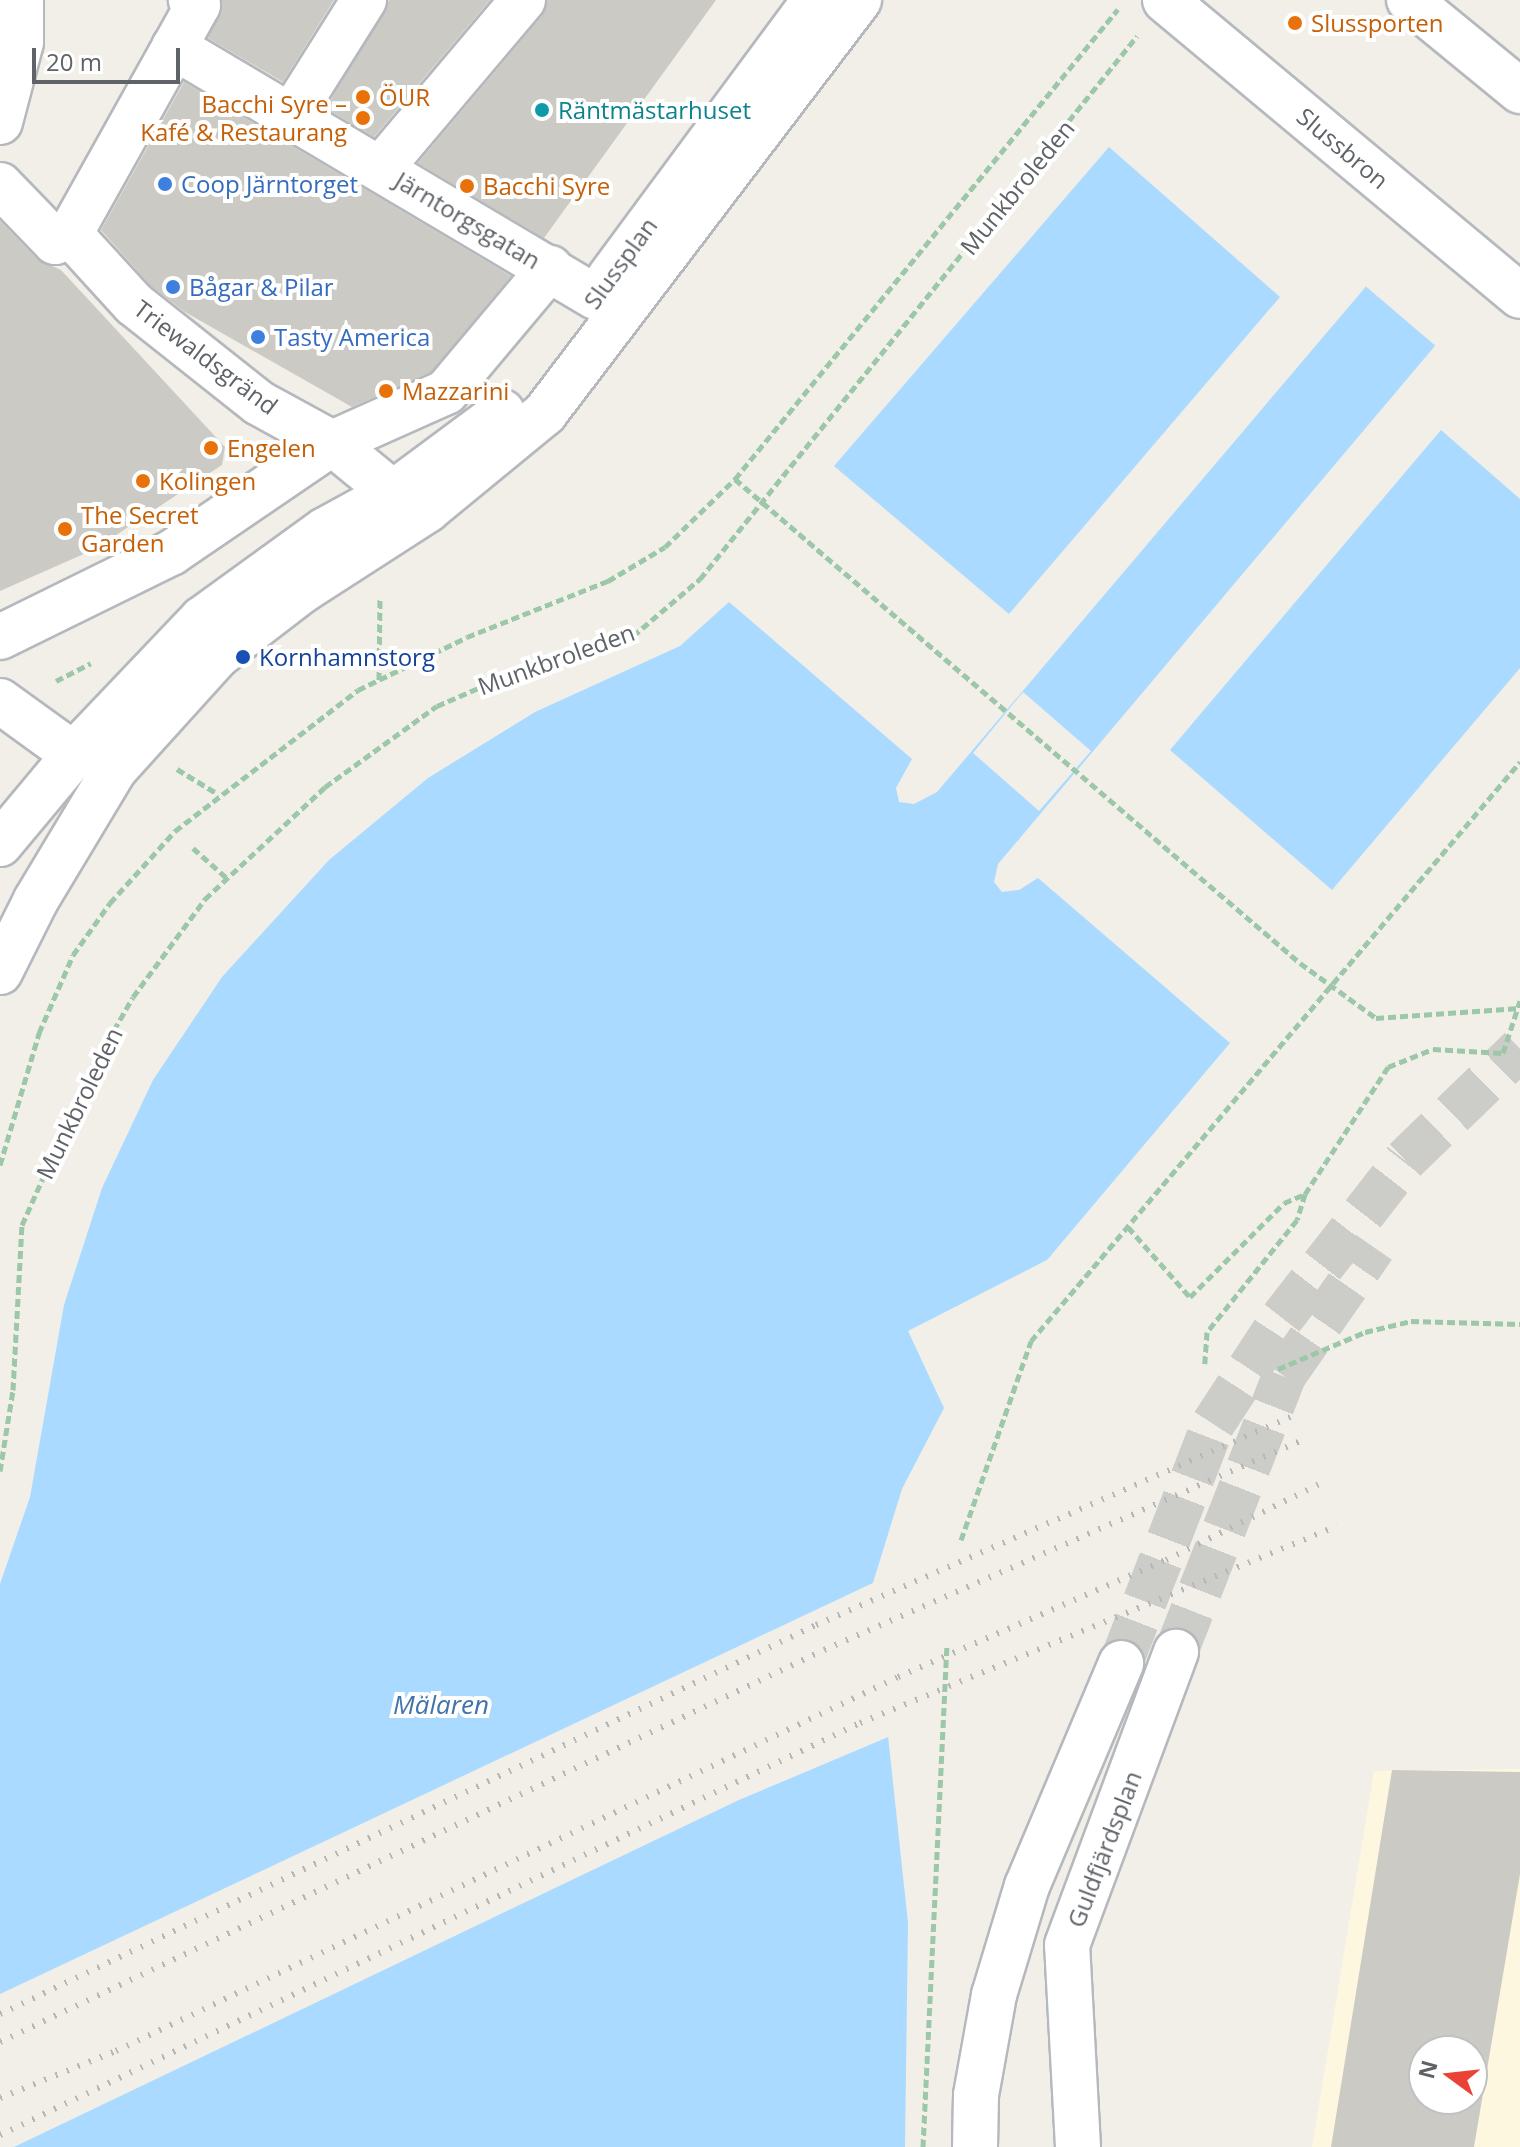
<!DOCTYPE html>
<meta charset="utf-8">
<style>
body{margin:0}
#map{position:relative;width:1520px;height:2147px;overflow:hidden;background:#f1efe8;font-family:"Open Sans",sans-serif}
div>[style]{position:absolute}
.commercial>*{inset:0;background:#fef7e0}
.water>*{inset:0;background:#aadaff}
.pier>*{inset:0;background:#f1efe8}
.building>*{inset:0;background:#cccac5}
.secondary-tunnel>*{height:44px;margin-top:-22px;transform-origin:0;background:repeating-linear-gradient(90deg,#ccccc8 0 44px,transparent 0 66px)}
.path>*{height:5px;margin-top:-2.5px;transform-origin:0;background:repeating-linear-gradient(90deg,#9cc7a9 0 8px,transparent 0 12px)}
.roads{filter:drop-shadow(2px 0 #b5b8bc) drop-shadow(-2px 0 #b5b8bc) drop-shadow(0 2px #b5b8bc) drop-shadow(0 -2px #b5b8bc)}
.street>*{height:44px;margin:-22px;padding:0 22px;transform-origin:22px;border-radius:22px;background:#fff}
.secondary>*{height:44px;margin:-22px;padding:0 22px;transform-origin:22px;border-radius:22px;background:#fff}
.rail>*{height:6px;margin-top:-3px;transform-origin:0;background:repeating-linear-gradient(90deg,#b6b7b8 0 2px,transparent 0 12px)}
.bridges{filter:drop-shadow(2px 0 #b6babf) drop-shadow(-2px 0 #b6babf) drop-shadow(0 2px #b6babf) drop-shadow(0 -2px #b6babf)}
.secondary-bridge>*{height:44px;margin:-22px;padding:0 22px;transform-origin:22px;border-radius:22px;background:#fff}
.dots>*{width:22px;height:22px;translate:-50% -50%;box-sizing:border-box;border:4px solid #fff;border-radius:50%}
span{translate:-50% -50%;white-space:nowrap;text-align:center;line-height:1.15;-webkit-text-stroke:8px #fff;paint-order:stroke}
.food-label{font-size:24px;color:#c56008}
.left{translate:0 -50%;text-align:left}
.right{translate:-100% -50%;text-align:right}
.culture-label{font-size:24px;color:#0d838f}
.street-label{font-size:24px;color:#5f6368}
.shop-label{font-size:24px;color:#366cbe}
.transit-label{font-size:24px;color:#164399}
.water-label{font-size:26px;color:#4174aa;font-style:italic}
.north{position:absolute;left:1408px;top:2035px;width:80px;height:80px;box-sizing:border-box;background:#fff;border:2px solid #bfc1c3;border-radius:50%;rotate:285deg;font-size:22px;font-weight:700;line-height:32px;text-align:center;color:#5f6368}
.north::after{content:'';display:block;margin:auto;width:28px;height:36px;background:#ea4335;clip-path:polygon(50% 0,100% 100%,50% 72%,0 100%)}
.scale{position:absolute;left:32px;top:48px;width:148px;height:36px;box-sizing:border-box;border:4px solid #5f6368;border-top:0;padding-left:10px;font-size:24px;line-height:28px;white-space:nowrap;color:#5f6368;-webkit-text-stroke:6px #fff;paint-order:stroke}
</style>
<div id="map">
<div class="commercial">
<i style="clip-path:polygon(evenodd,1520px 1769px,1520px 2147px,1312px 2147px,1374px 1771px,1520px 1769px,1424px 2051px,1472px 2051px,1472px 2099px,1424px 2099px,1424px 2051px)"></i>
</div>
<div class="water">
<i style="clip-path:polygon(1520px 105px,1520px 245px,998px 864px,994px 882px,1002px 892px,1019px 890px,1038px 878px,1230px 1043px,1047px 1260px,908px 1331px,944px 1408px,902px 1489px,872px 1586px,908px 1923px,905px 2147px,0 2147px,0 1584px,30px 1497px,64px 1305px,102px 1188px,153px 1080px,222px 977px,329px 860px,428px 778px,535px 712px,680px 646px,729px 602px,912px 759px,896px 788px,899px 802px,914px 804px,937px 792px)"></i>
<i style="clip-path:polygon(1109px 147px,1280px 297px,1009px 614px,834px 466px)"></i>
<i style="clip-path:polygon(1441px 430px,1520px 499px,1520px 668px,1332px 890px,1170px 750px)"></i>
</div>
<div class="pier">
<i style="clip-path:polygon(1520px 101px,1520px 251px,1438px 348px,1363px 284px)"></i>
<i style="clip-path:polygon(1023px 692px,1091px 751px,1039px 811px,973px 753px)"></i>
<i style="clip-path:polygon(877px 1581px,893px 1735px,739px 1800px,14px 2147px,0 2147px,0 1994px)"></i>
</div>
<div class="building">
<i style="clip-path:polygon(222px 0,334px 0,283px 82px,208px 38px)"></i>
<i style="clip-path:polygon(389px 0,490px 0,374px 137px,326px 108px)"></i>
<i style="clip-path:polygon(547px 0,716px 0,544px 238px,418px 163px,542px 16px)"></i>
<i style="clip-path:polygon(184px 82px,511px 276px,431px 372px,352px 407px,185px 312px,151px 286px,101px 230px)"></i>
<i style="clip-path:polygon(0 221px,37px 259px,61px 270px,225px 447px,222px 465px,95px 549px,0 591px)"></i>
<i style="clip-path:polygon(evenodd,1392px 1770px,1520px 1772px,1520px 1874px,1474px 2147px,1331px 2147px,1392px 1770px,1424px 2051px,1472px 2051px,1472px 2099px,1424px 2099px,1424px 2051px)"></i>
</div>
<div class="secondary-tunnel">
<i style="left:1176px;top:1652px;width:296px;rotate:-68.6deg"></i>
<i style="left:1284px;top:1376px;width:157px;rotate:-55.1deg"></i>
<i style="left:1121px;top:1663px;width:256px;rotate:-68.9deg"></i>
<i style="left:1213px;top:1424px;width:126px;rotate:-56.9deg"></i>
<i style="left:1282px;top:1318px;width:200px;rotate:-52.1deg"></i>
<i style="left:1405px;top:1160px;width:160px;rotate:-44deg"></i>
</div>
<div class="path">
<i style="left:735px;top:479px;width:744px;rotate:40.58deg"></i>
<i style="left:1300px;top:963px;width:94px;rotate:35.9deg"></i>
<i style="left:1376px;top:1018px;width:144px;rotate:-4deg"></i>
<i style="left:379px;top:680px;width:82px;rotate:-89.3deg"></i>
<i style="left:56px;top:681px;width:39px;rotate:-27deg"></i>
<i style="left:177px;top:769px;width:48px;rotate:31.4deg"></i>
<i style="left:193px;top:848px;width:45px;rotate:41.4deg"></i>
<i style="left:0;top:1165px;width:138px;rotate:-73.5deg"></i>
<i style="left:39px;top:1033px;width:85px;rotate:-66.4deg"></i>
<i style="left:73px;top:955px;width:64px;rotate:-54.6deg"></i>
<i style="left:110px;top:903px;width:97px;rotate:-47.9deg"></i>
<i style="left:175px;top:831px;width:231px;rotate:-37.6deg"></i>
<i style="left:358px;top:690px;width:121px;rotate:-25.9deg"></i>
<i style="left:467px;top:637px;width:152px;rotate:-21.7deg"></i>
<i style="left:608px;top:581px;width:66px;rotate:-30.8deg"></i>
<i style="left:665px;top:547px;width:98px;rotate:-44.2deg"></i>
<i style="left:735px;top:479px;width:606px;rotate:-50.82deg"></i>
<i style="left:1305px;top:1194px;width:152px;rotate:-56.8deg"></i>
<i style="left:1388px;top:1067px;width:48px;rotate:-21.8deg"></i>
<i style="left:1433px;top:1049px;width:70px;rotate:3.3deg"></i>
<i style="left:1503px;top:1053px;width:55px;rotate:-71.9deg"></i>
<i style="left:1128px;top:1227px;width:94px;rotate:48.5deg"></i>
<i style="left:1190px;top:1297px;width:133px;rotate:-45deg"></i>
<i style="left:1284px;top:1203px;width:23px;rotate:-23deg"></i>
<i style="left:1305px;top:1194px;width:27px;rotate:107deg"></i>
<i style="left:1297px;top:1220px;width:144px;rotate:128.8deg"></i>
<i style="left:1207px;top:1332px;width:32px;rotate:94deg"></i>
<i style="left:1278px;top:1369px;width:95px;rotate:-23deg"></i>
<i style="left:1365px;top:1332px;width:47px;rotate:-13.4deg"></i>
<i style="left:1411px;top:1321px;width:109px;rotate:1.6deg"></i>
<i style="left:0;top:1471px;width:82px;rotate:-80.9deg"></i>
<i style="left:13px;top:1390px;width:165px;rotate:-86.9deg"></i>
<i style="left:22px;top:1225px;width:167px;rotate:-66deg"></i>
<i style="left:90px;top:1072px;width:86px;rotate:-60.2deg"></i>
<i style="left:133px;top:997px;width:122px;rotate:-53.7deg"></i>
<i style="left:205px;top:899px;width:164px;rotate:-43deg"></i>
<i style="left:325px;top:787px;width:138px;rotate:-35.9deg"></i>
<i style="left:437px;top:706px;width:110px;rotate:-23.5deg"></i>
<i style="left:538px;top:662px;width:98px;rotate:-15.3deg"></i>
<i style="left:633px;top:636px;width:88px;rotate:-40.4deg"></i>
<i style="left:700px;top:579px;width:697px;rotate:-51.17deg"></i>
<i style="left:961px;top:1540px;width:211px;rotate:-70.6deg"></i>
<i style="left:1031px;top:1341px;width:758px;rotate:-49.82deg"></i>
<i style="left:923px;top:2147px;width:504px;rotate:-87.27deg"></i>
</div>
<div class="roads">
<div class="street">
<i style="left:174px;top:47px;width:490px;rotate:30.7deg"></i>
<i style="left:291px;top:116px;width:137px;rotate:-57.8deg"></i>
<i style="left:0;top:122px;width:83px;rotate:-75.3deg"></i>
<i style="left:21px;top:42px;width:42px;rotate:-90deg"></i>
<i style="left:381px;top:168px;width:220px;rotate:-49.8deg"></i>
<i style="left:0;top:185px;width:79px;rotate:46deg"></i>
<i style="left:55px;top:242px;width:17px;rotate:-28deg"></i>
<i style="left:70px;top:234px;width:262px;rotate:-60.8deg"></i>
<i style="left:198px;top:5px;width:9px;rotate:-144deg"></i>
<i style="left:70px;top:234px;width:95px;rotate:47.6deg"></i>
<i style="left:134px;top:304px;width:159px;rotate:38.4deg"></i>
<i style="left:259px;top:403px;width:83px;rotate:28.7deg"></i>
<i style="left:332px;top:443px;width:79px;rotate:39.3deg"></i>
<i style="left:609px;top:278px;width:346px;rotate:-53.5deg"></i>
<i style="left:0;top:637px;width:191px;rotate:-26.2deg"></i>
<i style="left:171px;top:553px;width:195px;rotate:-34.3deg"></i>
<i style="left:332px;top:443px;width:125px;rotate:-24.1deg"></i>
<i style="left:446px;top:392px;width:162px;rotate:-50deg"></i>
<i style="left:0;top:701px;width:94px;rotate:35.9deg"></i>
<i style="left:0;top:844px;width:133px;rotate:-50.2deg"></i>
<i style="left:85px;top:742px;width:170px;rotate:-46.4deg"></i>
<i style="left:202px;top:619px;width:152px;rotate:-35.9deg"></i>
<i style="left:325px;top:530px;width:77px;rotate:-28.6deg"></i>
<i style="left:393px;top:493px;width:136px;rotate:-36.6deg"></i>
<i style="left:0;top:972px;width:80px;rotate:-63.4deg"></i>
<i style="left:36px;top:900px;width:152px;rotate:-59deg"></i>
<i style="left:114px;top:770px;width:154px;rotate:-47.9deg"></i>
<i style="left:217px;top:656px;width:108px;rotate:-37.5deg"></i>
<i style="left:303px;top:590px;width:148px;rotate:-32.8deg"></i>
<i style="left:427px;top:510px;width:153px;rotate:-39.4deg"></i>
<i style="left:545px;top:413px;width:519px;rotate:-52.75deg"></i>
</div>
<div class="secondary">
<i style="left:1409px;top:0;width:144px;rotate:39.3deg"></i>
<i style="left:975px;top:2147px;width:52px;rotate:-88.9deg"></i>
<i style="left:976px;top:2095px;width:102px;rotate:-79.8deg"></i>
<i style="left:994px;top:1995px;width:114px;rotate:-73.2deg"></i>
<i style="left:1027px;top:1886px;width:242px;rotate:-67.1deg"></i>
<i style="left:1078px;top:2147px;width:202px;rotate:-93.1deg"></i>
<i style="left:1067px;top:1945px;width:313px;rotate:-69.6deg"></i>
</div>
</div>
<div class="rail">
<i style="left:0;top:2014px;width:904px;rotate:-25.49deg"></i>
<i style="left:816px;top:1625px;width:518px;rotate:-23.69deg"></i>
<i style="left:0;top:2042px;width:912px;rotate:-25.44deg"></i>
<i style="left:824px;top:1650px;width:520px;rotate:-23.71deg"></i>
<i style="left:0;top:2098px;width:125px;rotate:-22.1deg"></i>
<i style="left:116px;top:2051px;width:867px;rotate:-25.56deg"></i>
<i style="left:898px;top:1677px;width:292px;rotate:-23.6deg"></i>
<i style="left:1166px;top:1560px;width:171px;rotate:-26.4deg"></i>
<i style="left:0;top:2135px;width:954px;rotate:-25.6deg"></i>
<i style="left:860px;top:1723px;width:516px;rotate:-22.44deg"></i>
</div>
<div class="bridges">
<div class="secondary-bridge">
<i style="left:1165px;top:0;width:462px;rotate:39.8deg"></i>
</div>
</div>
<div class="dots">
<i style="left:1295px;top:23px;background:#e8710a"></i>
<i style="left:363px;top:97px;background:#e8710a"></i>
<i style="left:542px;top:110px;background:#0f9aa8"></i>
<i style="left:363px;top:118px;background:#e8710a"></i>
<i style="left:165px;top:184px;background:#3f7fe0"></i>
<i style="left:467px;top:186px;background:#e8710a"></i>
<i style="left:173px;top:287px;background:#3f7fe0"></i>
<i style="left:258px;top:337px;background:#3f7fe0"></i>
<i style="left:386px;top:391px;background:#e8710a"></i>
<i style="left:211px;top:448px;background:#e8710a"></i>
<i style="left:143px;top:481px;background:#e8710a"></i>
<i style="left:65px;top:529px;background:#e8710a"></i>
<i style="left:243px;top:657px;background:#1a4fb4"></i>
</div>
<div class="food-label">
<span class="left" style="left:1311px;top:23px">Slussporten</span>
<span class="left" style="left:379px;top:97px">ÖUR</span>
<span class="right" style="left:347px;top:118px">Bacchi Syre –<br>Kafé &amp; Restaurang</span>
<span class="left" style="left:483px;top:186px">Bacchi Syre</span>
<span class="left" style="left:402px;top:391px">Mazzarini</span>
<span class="left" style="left:227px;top:448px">Engelen</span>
<span class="left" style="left:159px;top:481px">Kolingen</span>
<span class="left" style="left:81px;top:529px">The Secret<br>Garden</span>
</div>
<div class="culture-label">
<span class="left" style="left:558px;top:110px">Räntmästarhuset</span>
</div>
<div class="street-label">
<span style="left:1343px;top:148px;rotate:40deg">Slussbron</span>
<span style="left:1017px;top:187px;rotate:-51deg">Munkbroleden</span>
<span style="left:468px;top:220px;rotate:31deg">Järntorgsgatan</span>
<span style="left:620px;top:263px;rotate:-54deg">Slussplan</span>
<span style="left:206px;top:357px;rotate:37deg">Triewaldsgränd</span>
<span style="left:556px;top:659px;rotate:-20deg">Munkbroleden</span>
<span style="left:79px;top:1103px;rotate:-64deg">Munkbroleden</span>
<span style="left:1104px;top:1849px;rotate:-69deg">Guldfjärdsplan</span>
</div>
<div class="shop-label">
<span class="left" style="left:181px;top:184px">Coop Järntorget</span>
<span class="left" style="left:189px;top:287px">Bågar &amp; Pilar</span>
<span class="left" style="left:274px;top:337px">Tasty America</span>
</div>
<div class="transit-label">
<span class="left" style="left:259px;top:657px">Kornhamnstorg</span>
</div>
<div class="water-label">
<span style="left:441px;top:1705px">Mälaren</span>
</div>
<div class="north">N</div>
<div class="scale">20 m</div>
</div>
